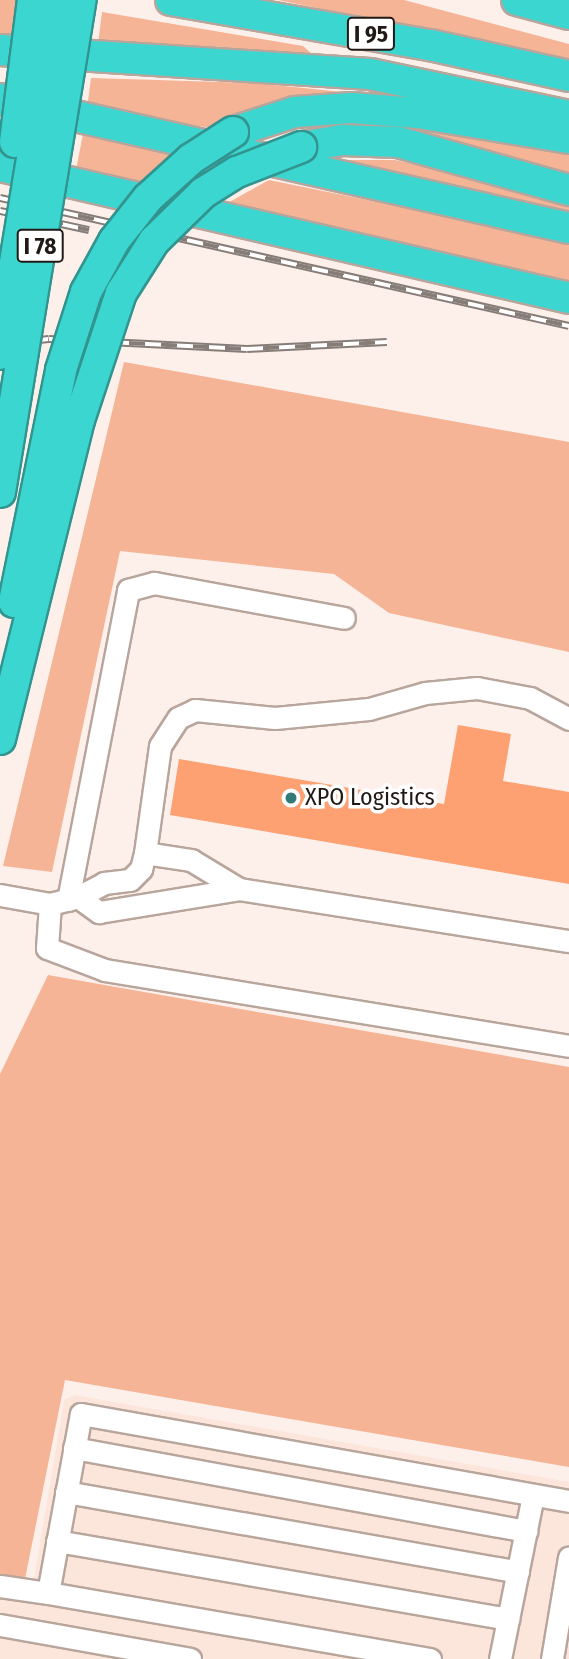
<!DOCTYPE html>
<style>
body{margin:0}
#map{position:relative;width:569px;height:1659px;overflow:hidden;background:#fdf0eb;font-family:"Fira Sans Condensed",sans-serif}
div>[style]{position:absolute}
.built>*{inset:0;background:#fce5da}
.green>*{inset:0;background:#f5b495}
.building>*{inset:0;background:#fda072}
.roads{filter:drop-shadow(2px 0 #b8a59c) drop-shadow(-2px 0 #b8a59c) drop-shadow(0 2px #b8a59c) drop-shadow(0 -2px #b8a59c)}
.minor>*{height:21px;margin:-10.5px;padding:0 10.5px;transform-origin:10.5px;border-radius:10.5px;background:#fff}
.highway>*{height:30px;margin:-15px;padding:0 15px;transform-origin:15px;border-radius:15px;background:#3cd6d0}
.rail>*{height:8px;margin-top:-4px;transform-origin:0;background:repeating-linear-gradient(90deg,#fff 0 16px,#867d79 0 32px);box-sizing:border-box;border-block:2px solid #867d79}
.bridges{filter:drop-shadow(2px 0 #32948f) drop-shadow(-2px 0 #32948f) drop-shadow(0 2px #32948f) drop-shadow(0 -2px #32948f)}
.highway-bridge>*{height:30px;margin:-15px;padding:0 15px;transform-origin:15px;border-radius:15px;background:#3cd6d0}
.dots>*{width:19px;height:19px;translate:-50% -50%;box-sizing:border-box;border:4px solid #fff;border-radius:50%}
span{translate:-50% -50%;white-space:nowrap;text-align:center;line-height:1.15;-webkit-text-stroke:7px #fff;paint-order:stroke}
.shield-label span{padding:2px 5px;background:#fff;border:2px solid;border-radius:5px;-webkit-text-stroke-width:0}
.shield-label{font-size:23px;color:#201916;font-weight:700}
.poi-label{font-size:24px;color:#201916}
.left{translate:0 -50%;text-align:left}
</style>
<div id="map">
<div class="built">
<i style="clip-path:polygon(75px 1395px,569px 1482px,569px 1659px,0 1659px,0 1573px,34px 1579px,64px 1400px)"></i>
</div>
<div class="green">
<i style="clip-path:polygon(0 0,18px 0,15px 44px,0 41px)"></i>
<i style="clip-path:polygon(278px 0,404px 0,569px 44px,569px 60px)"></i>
<i style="clip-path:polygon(102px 12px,303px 46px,311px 53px,98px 44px)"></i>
<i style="clip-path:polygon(91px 78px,254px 83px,403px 98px,271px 109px,211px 128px,87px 109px)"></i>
<i style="clip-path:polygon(431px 128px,569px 150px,569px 179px,403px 129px)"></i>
<i style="clip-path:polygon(83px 134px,179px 154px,139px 190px,75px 175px)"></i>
<i style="clip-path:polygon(346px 160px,395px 160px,443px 171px,569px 207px,569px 216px)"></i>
<i style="clip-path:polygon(269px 180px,569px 241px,569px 283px,222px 206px)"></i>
<i style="clip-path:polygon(124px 362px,569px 442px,569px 652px,389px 613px,334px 574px,120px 551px,52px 872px,3px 866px)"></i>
<i style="clip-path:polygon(48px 975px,569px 1067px,569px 1467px,65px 1380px,25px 1579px,0 1575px,0 1074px)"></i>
</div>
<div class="building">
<i style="clip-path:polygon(458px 725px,511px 734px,503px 781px,569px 792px,569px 884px,170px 815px,179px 759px,444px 804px)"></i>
</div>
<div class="roads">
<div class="minor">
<i style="left:145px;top:853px;width:47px;rotate:8.7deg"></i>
<i style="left:191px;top:860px;width:56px;rotate:31.1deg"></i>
<i style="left:0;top:895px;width:51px;rotate:10.2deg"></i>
<i style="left:50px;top:904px;width:29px;rotate:-14deg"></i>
<i style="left:78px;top:897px;width:30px;rotate:-28deg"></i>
<i style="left:104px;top:883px;width:26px;rotate:-7deg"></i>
<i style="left:130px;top:880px;width:16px;rotate:-45deg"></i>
<i style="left:141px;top:869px;width:16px;rotate:-76deg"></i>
<i style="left:145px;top:853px;width:108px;rotate:-82deg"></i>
<i style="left:160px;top:746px;width:33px;rotate:-57deg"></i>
<i style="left:178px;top:718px;width:19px;rotate:-25deg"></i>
<i style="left:195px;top:710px;width:80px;rotate:5.7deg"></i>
<i style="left:275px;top:718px;width:94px;rotate:-5.5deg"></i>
<i style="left:369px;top:709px;width:58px;rotate:-15.9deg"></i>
<i style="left:425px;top:693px;width:52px;rotate:-5.5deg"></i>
<i style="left:477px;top:688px;width:54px;rotate:10.7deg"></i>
<i style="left:530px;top:698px;width:44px;rotate:28.3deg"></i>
<i style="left:78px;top:897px;width:26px;rotate:36deg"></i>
<i style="left:99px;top:912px;width:142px;rotate:-9.3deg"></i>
<i style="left:239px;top:889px;width:334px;rotate:9deg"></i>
<i style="left:68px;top:900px;width:316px;rotate:-79deg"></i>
<i style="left:128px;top:590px;width:27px;rotate:-15deg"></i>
<i style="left:154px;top:583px;width:193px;rotate:10.4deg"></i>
<i style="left:50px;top:904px;width:44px;rotate:93.9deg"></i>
<i style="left:47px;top:948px;width:62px;rotate:20.8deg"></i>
<i style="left:105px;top:970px;width:470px;rotate:9.3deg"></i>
<i style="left:74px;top:1448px;width:460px;rotate:10.4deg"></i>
<i style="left:66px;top:1492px;width:459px;rotate:10deg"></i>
<i style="left:57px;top:1541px;width:458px;rotate:9.8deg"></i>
<i style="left:0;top:1586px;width:49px;rotate:8.3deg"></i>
<i style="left:0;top:1625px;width:193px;rotate:10.1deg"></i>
<i style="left:430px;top:1659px;width:388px;rotate:-170.2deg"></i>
<i style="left:48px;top:1593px;width:182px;rotate:-79.6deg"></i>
<i style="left:81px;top:1414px;width:496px;rotate:10.1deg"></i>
<i style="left:500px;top:1659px;width:167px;rotate:-78.6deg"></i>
<i style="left:552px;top:1659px;width:103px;rotate:-80.5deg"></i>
</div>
<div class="highway">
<i style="left:171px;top:0;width:263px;rotate:9.9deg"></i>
<i style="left:430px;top:45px;width:142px;rotate:12.6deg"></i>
<i style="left:517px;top:0;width:54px;rotate:15.1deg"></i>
<i style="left:0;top:50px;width:371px;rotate:3.7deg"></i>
<i style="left:370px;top:74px;width:203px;rotate:11.9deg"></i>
<i style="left:0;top:99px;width:583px;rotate:12.77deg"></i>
<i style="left:233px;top:132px;width:65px;rotate:-17.9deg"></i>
<i style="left:295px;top:112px;width:57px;rotate:-4deg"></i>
<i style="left:352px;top:108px;width:66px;rotate:4.3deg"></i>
<i style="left:418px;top:113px;width:153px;rotate:9.4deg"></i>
<i style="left:301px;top:147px;width:42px;rotate:-9.7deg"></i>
<i style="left:342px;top:140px;width:56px;rotate:2deg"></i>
<i style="left:398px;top:142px;width:178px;rotate:15.7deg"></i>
<i style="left:0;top:166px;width:584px;rotate:13.06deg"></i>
</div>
</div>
<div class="rail">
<i style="left:0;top:198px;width:583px;rotate:12.68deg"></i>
<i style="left:0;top:211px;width:91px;rotate:12.1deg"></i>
<i style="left:0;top:344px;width:49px;rotate:-5.8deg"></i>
<i style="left:49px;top:339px;width:198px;rotate:2.9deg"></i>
<i style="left:247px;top:349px;width:140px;rotate:-2.9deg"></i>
</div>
<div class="bridges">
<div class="highway-bridge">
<i style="left:15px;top:142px;width:143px;rotate:-82.8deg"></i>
<i style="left:0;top:354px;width:359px;rotate:-80.7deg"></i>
<i style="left:0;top:492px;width:499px;rotate:-80.7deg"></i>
<i style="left:14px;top:602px;width:237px;rotate:-78.5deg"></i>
<i style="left:61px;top:370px;width:82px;rotate:-72.2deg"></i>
<i style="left:86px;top:292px;width:58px;rotate:-61.2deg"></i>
<i style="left:114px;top:241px;width:55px;rotate:-51.7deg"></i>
<i style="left:148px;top:198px;width:58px;rotate:-42.2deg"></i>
<i style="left:191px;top:159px;width:50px;rotate:-32.7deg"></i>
<i style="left:0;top:739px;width:329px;rotate:-76.1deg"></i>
<i style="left:79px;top:420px;width:134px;rotate:-71.7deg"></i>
<i style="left:121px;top:293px;width:62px;rotate:-57.6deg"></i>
<i style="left:154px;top:241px;width:69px;rotate:-44.4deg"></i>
<i style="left:203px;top:193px;width:40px;rotate:-32deg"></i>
<i style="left:237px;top:172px;width:69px;rotate:-21.3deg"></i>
</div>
</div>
<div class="dots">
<i style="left:291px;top:798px;background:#337b78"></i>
</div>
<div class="shield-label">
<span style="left:371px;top:34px">I 95</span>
<span style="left:40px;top:246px">I 78</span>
</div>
<div class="poi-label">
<span class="left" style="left:305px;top:798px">XPO Logistics</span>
</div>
</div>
